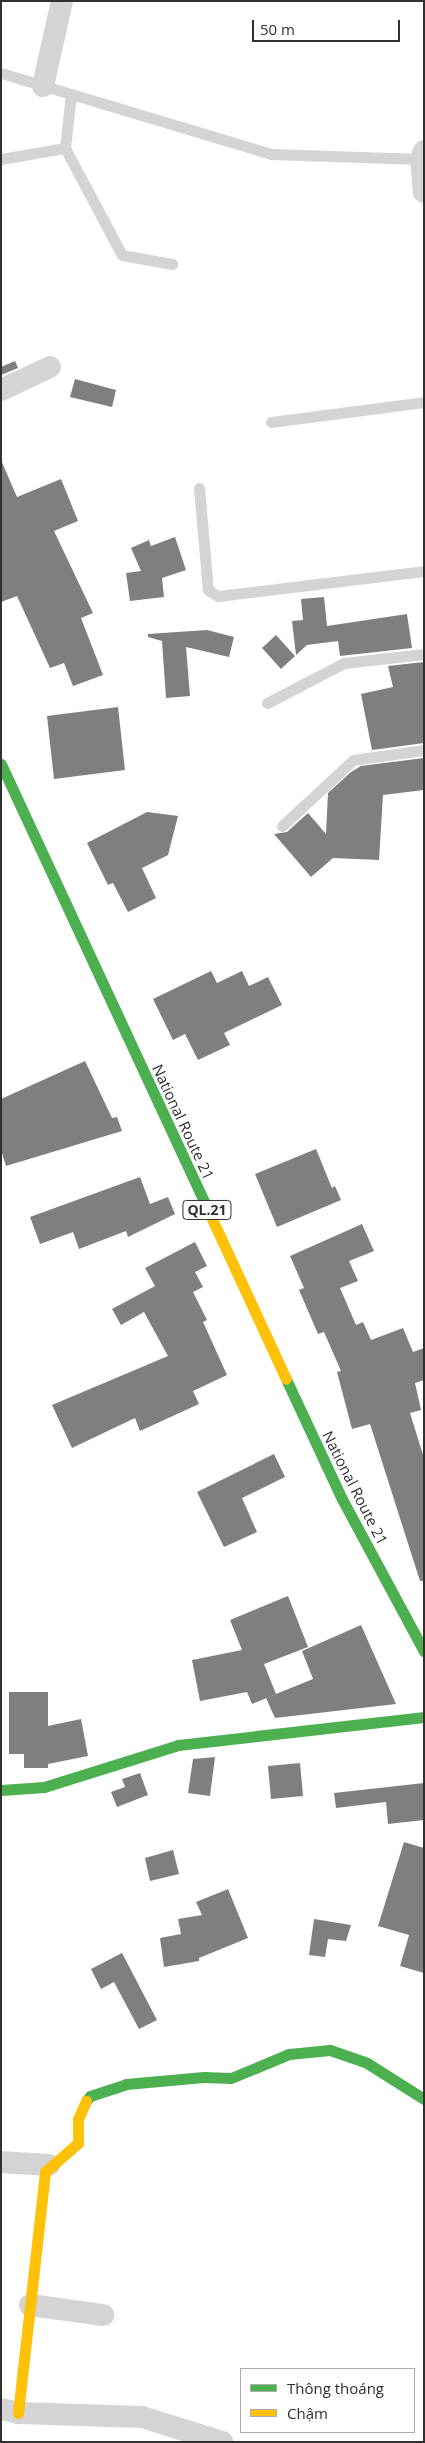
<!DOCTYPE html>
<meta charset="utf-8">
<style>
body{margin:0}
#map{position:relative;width:425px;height:2443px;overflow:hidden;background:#fff;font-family:"Open Sans",sans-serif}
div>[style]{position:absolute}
.building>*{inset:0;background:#7f7f7f}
.lane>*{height:11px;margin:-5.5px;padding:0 5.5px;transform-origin:5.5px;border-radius:5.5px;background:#d4d4d4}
.street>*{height:22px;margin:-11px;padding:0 11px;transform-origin:11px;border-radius:11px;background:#d4d4d4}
.fast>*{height:11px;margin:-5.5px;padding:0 5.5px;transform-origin:5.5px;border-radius:5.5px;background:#4caf50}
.slow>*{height:11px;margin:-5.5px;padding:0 5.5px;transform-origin:5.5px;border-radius:5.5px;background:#ffc107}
span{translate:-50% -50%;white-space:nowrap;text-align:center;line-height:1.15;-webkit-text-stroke:5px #fff;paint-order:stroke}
.shield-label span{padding:1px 4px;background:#fff;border:1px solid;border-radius:4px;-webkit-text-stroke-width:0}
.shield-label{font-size:14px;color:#303030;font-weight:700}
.street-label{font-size:15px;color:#303030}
.frame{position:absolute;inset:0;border:2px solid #303030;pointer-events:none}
.legend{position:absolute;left:240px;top:2368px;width:175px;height:65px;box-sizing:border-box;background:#fff;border:1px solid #acacac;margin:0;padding:6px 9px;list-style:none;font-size:15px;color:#303030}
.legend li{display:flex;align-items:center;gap:10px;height:25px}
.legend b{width:25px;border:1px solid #acacac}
.scale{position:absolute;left:252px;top:20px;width:148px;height:22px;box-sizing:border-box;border:2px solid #303030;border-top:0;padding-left:6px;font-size:15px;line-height:18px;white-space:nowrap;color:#303030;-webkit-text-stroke:4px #fff;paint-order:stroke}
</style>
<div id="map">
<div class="building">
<i style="clip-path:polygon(15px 361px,18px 368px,1px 375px,1px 367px)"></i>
<i style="clip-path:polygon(75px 379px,116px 390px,112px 407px,70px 397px)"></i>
<i style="clip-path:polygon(1px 460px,17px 497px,61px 479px,78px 521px,54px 531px,93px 613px,81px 618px,103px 675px,73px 686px,64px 663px,50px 668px,17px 596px,1px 602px)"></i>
<i style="clip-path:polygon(175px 537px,186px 570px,162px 578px,164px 597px,130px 601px,126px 573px,141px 571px,131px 548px,149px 540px,151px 546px)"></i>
<i style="clip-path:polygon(324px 597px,327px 626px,407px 614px,412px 648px,340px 656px,338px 641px,307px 645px,296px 655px,292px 621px,303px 620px,301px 599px)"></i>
<i style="clip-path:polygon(207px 630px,234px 637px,229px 657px,186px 647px,190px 696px,166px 698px,162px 641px,148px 637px,148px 634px)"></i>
<i style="clip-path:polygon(276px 635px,295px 656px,281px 669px,262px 648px)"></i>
<i style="clip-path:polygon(424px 662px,424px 743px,372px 750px,361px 694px,393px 687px,388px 666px)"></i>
<i style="clip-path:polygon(118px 707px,125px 770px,54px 779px,47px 716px)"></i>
<i style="clip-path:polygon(424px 758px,424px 790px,383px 795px,379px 860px,333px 858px,311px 877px,274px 834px,287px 832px,308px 813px,326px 834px,328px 793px,351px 772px,361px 766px)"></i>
<i style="clip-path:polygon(147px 812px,178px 816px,168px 855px,142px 868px,156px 898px,128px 912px,113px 883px,108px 885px,87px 843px)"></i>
<i style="clip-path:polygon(211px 971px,217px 983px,242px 971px,249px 986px,268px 977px,282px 1005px,224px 1033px,230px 1045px,198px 1060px,185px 1034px,173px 1040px,153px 999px)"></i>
<i style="clip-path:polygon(85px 1061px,112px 1118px,117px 1117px,122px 1131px,6px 1166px,1px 1150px,1px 1099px)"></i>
<i style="clip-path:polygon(316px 1149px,332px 1188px,335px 1186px,341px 1200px,277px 1227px,255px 1174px)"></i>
<i style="clip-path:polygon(140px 1177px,150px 1204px,168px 1197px,175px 1214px,128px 1237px,126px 1231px,79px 1249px,73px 1232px,40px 1244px,30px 1217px)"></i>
<i style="clip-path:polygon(362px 1224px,374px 1251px,349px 1261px,358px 1281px,340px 1288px,356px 1325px,363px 1322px,371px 1340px,403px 1328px,413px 1352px,424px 1348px,424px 1380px,415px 1383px,421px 1410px,410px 1413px,424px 1458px,424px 1581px,420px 1581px,370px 1424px,352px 1429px,337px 1372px,341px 1371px,324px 1332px,318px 1334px,299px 1290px,304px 1288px,290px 1256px)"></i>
<i style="clip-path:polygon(195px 1242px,207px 1266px,195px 1272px,203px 1287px,193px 1292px,207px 1320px,203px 1322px,227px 1375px,193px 1391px,199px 1404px,140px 1431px,135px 1418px,72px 1448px,52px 1405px,168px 1356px,144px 1312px,121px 1325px,112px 1309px,155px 1286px,145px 1268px)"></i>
<i style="clip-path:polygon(274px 1454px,285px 1477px,242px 1498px,257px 1532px,224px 1547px,197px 1492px)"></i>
<i style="clip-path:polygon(288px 1596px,308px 1647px,264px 1664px,276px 1694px,252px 1704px,247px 1692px,200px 1701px,192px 1660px,242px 1650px,230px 1620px)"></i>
<i style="clip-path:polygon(361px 1625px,396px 1704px,275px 1718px,266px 1698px,313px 1679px,302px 1651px)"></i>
<i style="clip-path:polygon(9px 1692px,48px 1692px,48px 1726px,81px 1719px,88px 1756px,48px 1764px,48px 1768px,24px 1768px,24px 1754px,9px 1754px)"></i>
<i style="clip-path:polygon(215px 1757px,210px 1796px,188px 1793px,193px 1759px)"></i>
<i style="clip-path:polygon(300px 1763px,303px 1796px,271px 1799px,268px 1766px)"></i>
<i style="clip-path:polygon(140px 1773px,148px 1795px,117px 1807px,111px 1792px,125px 1787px,122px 1779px)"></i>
<i style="clip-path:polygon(424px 1783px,424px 1820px,388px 1824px,386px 1802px,336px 1808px,334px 1793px)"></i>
<i style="clip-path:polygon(404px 1842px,424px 1848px,424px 1973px,400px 1966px,409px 1935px,378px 1926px)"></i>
<i style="clip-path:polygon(173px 1850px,179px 1874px,150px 1881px,145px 1858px)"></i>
<i style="clip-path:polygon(228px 1889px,248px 1938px,199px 1958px,199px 1961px,164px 1967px,160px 1938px,181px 1934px,178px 1919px,202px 1915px,196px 1902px)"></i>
<i style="clip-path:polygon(314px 1919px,351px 1925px,346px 1941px,328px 1939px,325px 1957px,309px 1955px)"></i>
<i style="clip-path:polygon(122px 1953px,157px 2020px,139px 2029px,114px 1982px,101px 1989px,91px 1969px)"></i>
</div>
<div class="lane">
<i style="left:1px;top:73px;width:282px;rotate:16.7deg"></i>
<i style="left:271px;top:154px;width:150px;rotate:1.9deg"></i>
<i style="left:71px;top:94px;width:54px;rotate:96.3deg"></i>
<i style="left:65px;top:148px;width:121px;rotate:62deg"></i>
<i style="left:122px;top:255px;width:51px;rotate:10.2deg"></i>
<i style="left:1px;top:159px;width:65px;rotate:-9.8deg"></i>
<i style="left:271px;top:422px;width:154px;rotate:-7.4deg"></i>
<i style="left:199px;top:488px;width:102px;rotate:85deg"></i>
<i style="left:208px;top:590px;width:12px;rotate:31deg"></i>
<i style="left:218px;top:596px;width:208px;rotate:-6.9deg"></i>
<i style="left:267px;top:703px;width:87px;rotate:-27.5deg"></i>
<i style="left:344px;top:663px;width:81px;rotate:-6.4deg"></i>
<i style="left:282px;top:826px;width:97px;rotate:-42.9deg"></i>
<i style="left:353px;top:760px;width:72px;rotate:-8deg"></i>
</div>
<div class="street">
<i style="left:43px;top:86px;width:87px;rotate:-77.4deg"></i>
<i style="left:424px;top:151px;width:9px;rotate:111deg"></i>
<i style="left:421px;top:159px;width:33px;rotate:85deg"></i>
<i style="left:1px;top:390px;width:54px;rotate:-25.1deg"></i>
<i style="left:1px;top:2162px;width:48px;rotate:3.6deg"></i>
<i style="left:30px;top:2305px;width:74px;rotate:7.8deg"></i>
<i style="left:1px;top:2409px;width:17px;rotate:13deg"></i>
<i style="left:18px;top:2413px;width:124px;rotate:1.8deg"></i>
<i style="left:142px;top:2417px;width:84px;rotate:17.4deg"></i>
</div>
<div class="fast">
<i style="left:1px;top:764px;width:489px;rotate:65.1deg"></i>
<i style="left:286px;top:1379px;width:132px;rotate:65deg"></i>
<i style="left:342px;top:1499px;width:173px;rotate:61.7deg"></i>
<i style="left:1px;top:1790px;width:43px;rotate:-4deg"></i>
<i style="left:44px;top:1787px;width:140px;rotate:-17.4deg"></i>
<i style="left:178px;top:1745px;width:248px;rotate:-6.5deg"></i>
<i style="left:86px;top:2101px;width:6px;rotate:-51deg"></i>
<i style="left:90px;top:2096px;width:38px;rotate:-18deg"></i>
<i style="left:126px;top:2084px;width:78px;rotate:-5.1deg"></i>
<i style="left:204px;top:2077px;width:27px;rotate:2deg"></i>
<i style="left:231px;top:2078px;width:63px;rotate:-22.5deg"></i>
<i style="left:289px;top:2054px;width:41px;rotate:-5.6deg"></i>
<i style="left:330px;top:2050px;width:39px;rotate:19deg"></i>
<i style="left:367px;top:2063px;width:67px;rotate:32.3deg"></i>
</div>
<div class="slow">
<i style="left:207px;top:1208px;width:188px;rotate:65.2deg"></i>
<i style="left:18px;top:2413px;width:243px;rotate:-83.6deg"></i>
<i style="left:45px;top:2172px;width:44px;rotate:-41.3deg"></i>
<i style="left:78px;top:2143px;width:24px;rotate:-90deg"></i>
<i style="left:78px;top:2119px;width:20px;rotate:-66deg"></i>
</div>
<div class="shield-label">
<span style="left:207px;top:1210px">QL.21</span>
</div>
<div class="street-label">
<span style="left:183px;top:1122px;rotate:65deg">National Route 21</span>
<span style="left:355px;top:1488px;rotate:63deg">National Route 21</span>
</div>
<div class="frame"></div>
<ul class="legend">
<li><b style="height:6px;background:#4caf50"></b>Thông thoáng</li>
<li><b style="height:6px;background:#ffc107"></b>Chậm</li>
</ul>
<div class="scale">50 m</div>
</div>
